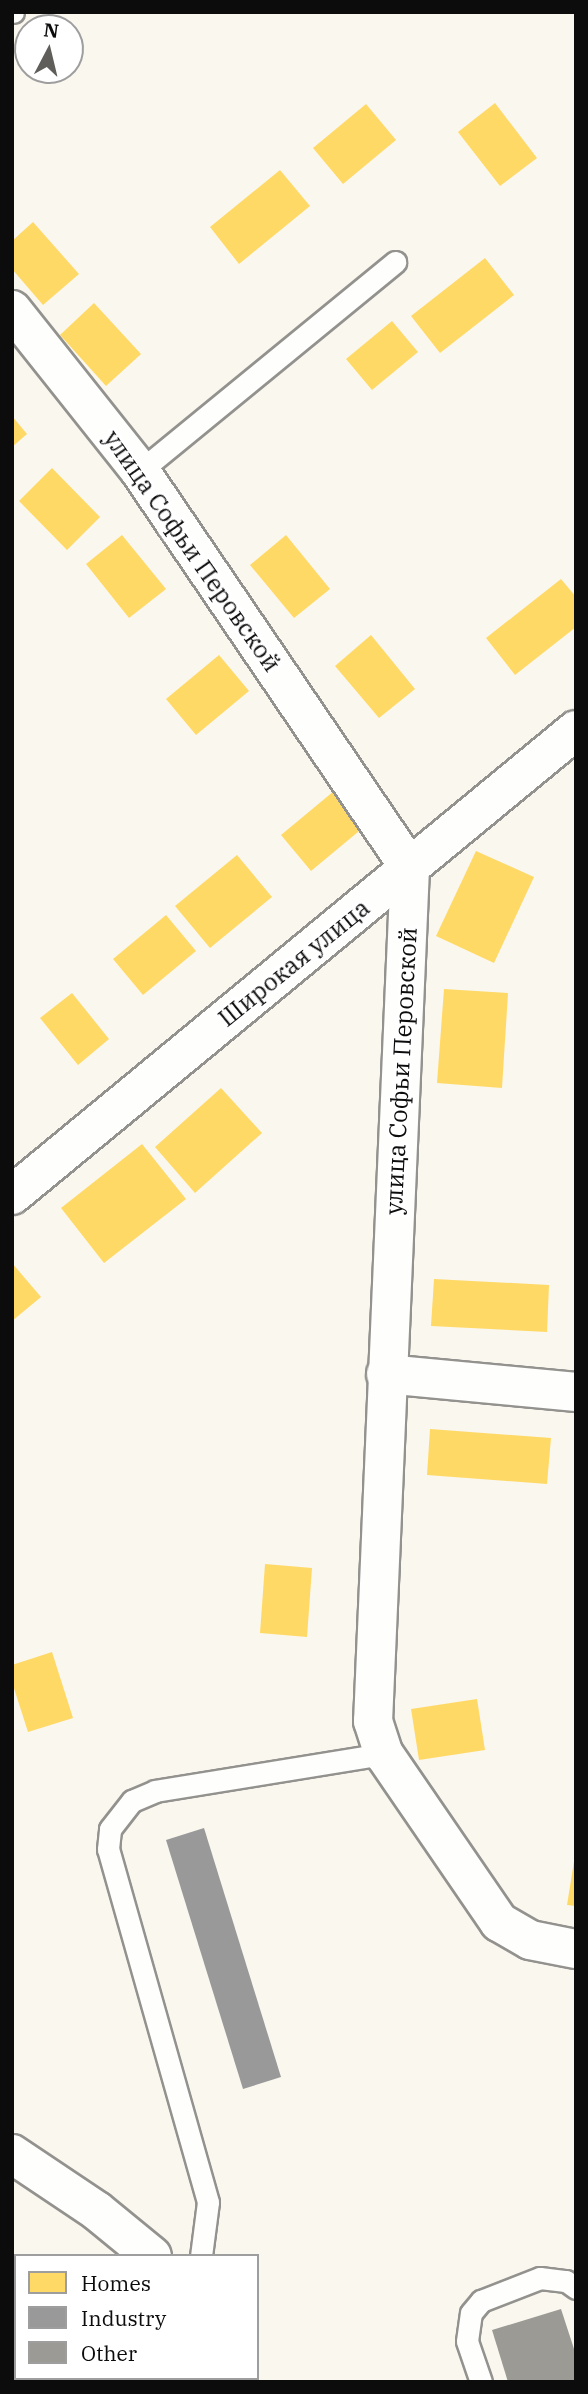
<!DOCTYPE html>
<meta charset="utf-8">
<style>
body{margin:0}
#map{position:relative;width:588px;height:2394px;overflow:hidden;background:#faf7ef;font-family:"IBM Plex Serif",serif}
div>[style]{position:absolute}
.homes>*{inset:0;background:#ffd966}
.industry>*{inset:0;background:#999}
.building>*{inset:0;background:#9c9a95}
.roads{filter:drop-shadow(2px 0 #93928e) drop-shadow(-2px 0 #93928e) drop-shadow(0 2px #93928e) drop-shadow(0 -2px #93928e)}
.lane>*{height:21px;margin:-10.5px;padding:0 10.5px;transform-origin:10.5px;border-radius:10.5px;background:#fefefd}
.street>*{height:38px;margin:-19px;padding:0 19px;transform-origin:19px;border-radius:19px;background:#fefefd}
span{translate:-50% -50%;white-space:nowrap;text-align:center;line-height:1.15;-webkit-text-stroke:7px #fff;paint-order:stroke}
.street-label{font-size:24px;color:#0c0c0c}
.frame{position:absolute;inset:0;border:14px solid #0c0c0c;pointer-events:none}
.legend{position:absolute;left:14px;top:2254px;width:245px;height:126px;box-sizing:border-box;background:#fff;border:2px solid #9e9e9e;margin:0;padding:9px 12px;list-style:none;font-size:21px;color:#0c0c0c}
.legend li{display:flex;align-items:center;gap:14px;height:35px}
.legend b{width:35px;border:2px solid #9e9e9e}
.north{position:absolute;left:14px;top:14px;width:70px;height:70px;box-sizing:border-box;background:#fff;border:2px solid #9e9e9e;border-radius:50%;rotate:7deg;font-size:19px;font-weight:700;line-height:28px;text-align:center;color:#0c0c0c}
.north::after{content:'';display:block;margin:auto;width:24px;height:32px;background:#5f5e5b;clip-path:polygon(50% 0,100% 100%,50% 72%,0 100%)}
</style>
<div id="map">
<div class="homes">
<i style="clip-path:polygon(495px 103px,537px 158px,500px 186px,458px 132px)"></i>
<i style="clip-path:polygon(366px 104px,396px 140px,343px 184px,313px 148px)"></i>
<i style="clip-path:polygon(280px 170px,310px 206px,239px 264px,210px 227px)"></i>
<i style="clip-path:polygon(33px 222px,79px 274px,43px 305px,12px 269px,12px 241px)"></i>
<i style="clip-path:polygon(485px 258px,514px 295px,440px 353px,411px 316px)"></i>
<i style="clip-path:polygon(94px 303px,141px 354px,106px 386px,60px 335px)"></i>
<i style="clip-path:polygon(392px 321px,418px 352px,372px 390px,346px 359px)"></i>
<i style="clip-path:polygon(12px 416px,27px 434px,12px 447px)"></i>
<i style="clip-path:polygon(52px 468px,100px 517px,67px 550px,19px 501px)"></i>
<i style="clip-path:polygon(122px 535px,166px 589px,129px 618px,86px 564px)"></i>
<i style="clip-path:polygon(286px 535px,330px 589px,294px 618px,250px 565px)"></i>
<i style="clip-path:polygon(561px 579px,576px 597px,576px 627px,515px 675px,486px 638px)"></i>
<i style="clip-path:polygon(371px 635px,415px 689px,379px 718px,335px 666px)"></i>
<i style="clip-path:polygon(219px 655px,249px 691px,196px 735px,166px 699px)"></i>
<i style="clip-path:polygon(334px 791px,364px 827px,311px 871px,281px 835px)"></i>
<i style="clip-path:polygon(476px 851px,534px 877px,494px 963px,436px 936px)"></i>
<i style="clip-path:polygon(237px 855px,272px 897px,210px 948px,175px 906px)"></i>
<i style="clip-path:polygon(166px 915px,196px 951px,143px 995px,113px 959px)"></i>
<i style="clip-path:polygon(444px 989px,508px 993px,502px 1088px,437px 1083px)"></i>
<i style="clip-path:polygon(72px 993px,109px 1039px,78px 1065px,40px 1018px)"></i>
<i style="clip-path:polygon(221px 1088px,262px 1133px,195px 1193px,155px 1147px)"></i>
<i style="clip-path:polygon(142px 1144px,186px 1199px,104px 1263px,61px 1208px)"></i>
<i style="clip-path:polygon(12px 1263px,41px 1297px,12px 1321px)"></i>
<i style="clip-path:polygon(434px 1279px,549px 1285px,547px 1332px,431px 1326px)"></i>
<i style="clip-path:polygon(430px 1429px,551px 1438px,547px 1484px,427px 1475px)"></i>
<i style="clip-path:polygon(265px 1564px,312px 1568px,307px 1637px,260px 1633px)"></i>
<i style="clip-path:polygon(52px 1652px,73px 1718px,28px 1732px,12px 1682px,12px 1665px)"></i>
<i style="clip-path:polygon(477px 1699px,485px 1750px,419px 1760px,411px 1709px)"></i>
<i style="clip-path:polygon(576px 1849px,576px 1906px,567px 1905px)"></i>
</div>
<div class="industry">
<i style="clip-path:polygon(204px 1828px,281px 2077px,243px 2089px,166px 1840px)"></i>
</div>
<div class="building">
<i style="clip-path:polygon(561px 2309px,576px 2355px,576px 2382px,508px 2382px,492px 2330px)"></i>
</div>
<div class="roads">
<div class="lane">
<i style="left:12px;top:12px;width:1px"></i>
<i style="left:140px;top:471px;width:330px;rotate:-39.3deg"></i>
<i style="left:201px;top:2256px;width:54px;rotate:-82.6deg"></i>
<i style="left:208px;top:2202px;width:367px;rotate:-105.8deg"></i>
<i style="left:108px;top:1849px;width:20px;rotate:-84deg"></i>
<i style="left:110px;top:1829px;width:36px;rotate:-52deg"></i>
<i style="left:132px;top:1801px;width:25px;rotate:-23deg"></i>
<i style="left:155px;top:1791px;width:232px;rotate:-9.2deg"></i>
<i style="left:481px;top:2382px;width:43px;rotate:-108.9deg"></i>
<i style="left:467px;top:2341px;width:28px;rotate:-82deg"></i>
<i style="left:471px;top:2313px;width:16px;rotate:-50deg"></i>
<i style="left:481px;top:2301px;width:63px;rotate:-21.3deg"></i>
<i style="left:540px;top:2278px;width:26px;rotate:7deg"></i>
<i style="left:566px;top:2281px;width:12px;rotate:35deg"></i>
</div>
<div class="street">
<i style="left:12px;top:310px;width:206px;rotate:51.5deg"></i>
<i style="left:140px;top:471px;width:480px;rotate:55.8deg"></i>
<i style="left:410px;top:868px;width:854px;rotate:92.48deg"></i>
<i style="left:373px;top:1721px;width:35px;rotate:72deg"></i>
<i style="left:384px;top:1754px;width:204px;rotate:55.6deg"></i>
<i style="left:499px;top:1922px;width:36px;rotate:30deg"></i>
<i style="left:530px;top:1940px;width:47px;rotate:11.1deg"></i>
<i style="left:12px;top:1195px;width:731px;rotate:-39.5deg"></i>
<i style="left:386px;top:1374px;width:191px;rotate:5.4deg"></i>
<i style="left:12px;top:2154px;width:102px;rotate:33.8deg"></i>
<i style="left:97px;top:2211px;width:71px;rotate:39.3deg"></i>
<i style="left:219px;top:2378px;width:4px;rotate:63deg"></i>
</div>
</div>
<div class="street-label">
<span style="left:192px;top:551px;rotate:55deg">улица Софьи Перовской</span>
<span style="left:294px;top:963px;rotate:-39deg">Широкая улица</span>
<span style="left:401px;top:1071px;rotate:-87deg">улица Софьи Перовской</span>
</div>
<div class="frame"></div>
<ul class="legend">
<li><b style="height:19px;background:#ffd966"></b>Homes</li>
<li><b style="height:19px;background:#999"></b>Industry</li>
<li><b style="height:19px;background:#9c9a95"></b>Other</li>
</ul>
<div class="north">N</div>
</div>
